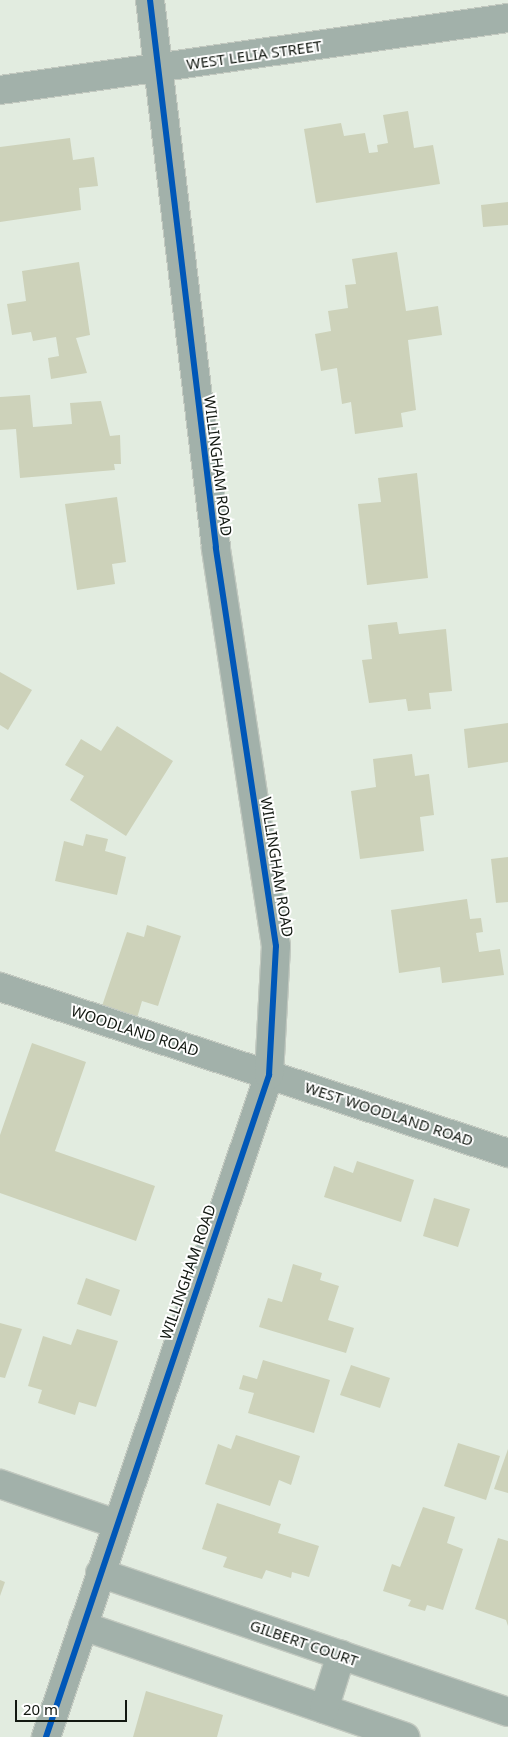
<!DOCTYPE html>
<style>
body{margin:0}
#map{position:relative;width:508px;height:1737px;overflow:hidden;background:#e2ece0;font-family:"Noto Sans",sans-serif}
div>[style]{position:absolute}
.building>*{inset:0;background:#cdd2ba}
.roads{filter:drop-shadow(1px 0 #c2c9c0) drop-shadow(-1px 0 #c2c9c0) drop-shadow(0 1px #c2c9c0) drop-shadow(0 -1px #c2c9c0)}
.minor>*{height:28px;margin:-14px;padding:0 14px;transform-origin:14px;border-radius:14px;background:#a2b1aa}
.cycleway>*{height:6px;margin:-3px;padding:0 3px;transform-origin:3px;border-radius:3px;background:#0057b8}
span{translate:-50% -50%;white-space:nowrap;text-align:center;line-height:1.15;-webkit-text-stroke:4px #fff;paint-order:stroke}
.street-label{font-size:15px;color:#121811}
.scale{position:absolute;left:15px;top:1700px;width:112px;height:22px;box-sizing:border-box;border:2px solid #121811;border-top:0;padding-left:6px;font-size:15px;line-height:18px;white-space:nowrap;color:#121811;-webkit-text-stroke:4px #fff;paint-order:stroke}
</style>
<div id="map">
<div class="building">
<i style="clip-path:polygon(408px 111px,414px 148px,433px 145px,440px 184px,316px 203px,304px 129px,341px 123px,344px 136px,365px 133px,369px 153px,378px 152px,377px 145px,388px 143px,383px 115px)"></i>
<i style="clip-path:polygon(70px 138px,73px 160px,94px 157px,98px 186px,79px 188px,81px 210px,0 222px,0 147px)"></i>
<i style="clip-path:polygon(508px 202px,508px 225px,483px 227px,481px 205px)"></i>
<i style="clip-path:polygon(397px 252px,406px 311px,438px 306px,442px 335px,408px 340px,416px 410px,401px 413px,403px 427px,355px 434px,351px 402px,342px 404px,337px 368px,321px 371px,315px 334px,331px 331px,328px 311px,348px 308px,345px 285px,356px 284px,352px 259px)"></i>
<i style="clip-path:polygon(79px 262px,90px 335px,76px 338px,87px 373px,51px 379px,48px 358px,59px 356px,56px 337px,33px 341px,31px 332px,12px 335px,7px 304px,26px 301px,22px 271px)"></i>
<i style="clip-path:polygon(30px 395px,33px 427px,72px 424px,70px 403px,101px 401px,110px 436px,120px 435px,121px 464px,114px 464px,115px 470px,20px 478px,16px 429px,0 430px,0 397px)"></i>
<i style="clip-path:polygon(417px 473px,428px 578px,367px 585px,358px 504px,381px 502px,378px 478px)"></i>
<i style="clip-path:polygon(117px 497px,126px 562px,112px 564px,115px 584px,77px 590px,65px 504px)"></i>
<i style="clip-path:polygon(397px 622px,399px 634px,446px 629px,452px 691px,429px 693px,431px 709px,408px 711px,406px 699px,369px 703px,362px 660px,372px 659px,368px 625px)"></i>
<i style="clip-path:polygon(0 672px,32px 690px,8px 730px,0 725px)"></i>
<i style="clip-path:polygon(508px 723px,508px 762px,468px 768px,464px 729px)"></i>
<i style="clip-path:polygon(117px 726px,173px 761px,126px 836px,70px 800px,84px 776px,65px 765px,81px 739px,101px 751px)"></i>
<i style="clip-path:polygon(412px 754px,415px 776px,429px 774px,434px 815px,420px 817px,424px 851px,360px 859px,351px 791px,376px 787px,373px 759px)"></i>
<i style="clip-path:polygon(86px 834px,108px 839px,105px 851px,126px 857px,117px 895px,55px 881px,64px 841px,83px 846px)"></i>
<i style="clip-path:polygon(508px 857px,508px 902px,496px 903px,491px 859px)"></i>
<i style="clip-path:polygon(467px 899px,470px 919px,481px 918px,483px 932px,476px 933px,479px 952px,500px 949px,504px 975px,442px 983px,440px 967px,399px 973px,391px 910px)"></i>
<i style="clip-path:polygon(147px 925px,181px 936px,158px 1006px,142px 1001px,137px 1018px,102px 1006px,127px 932px,144px 937px)"></i>
<i style="clip-path:polygon(32px 1043px,86px 1062px,55px 1151px,155px 1186px,136px 1241px,0 1193px,0 1135px)"></i>
<i style="clip-path:polygon(357px 1161px,414px 1180px,401px 1222px,324px 1197px,334px 1166px,353px 1173px)"></i>
<i style="clip-path:polygon(434px 1198px,470px 1209px,458px 1247px,423px 1236px)"></i>
<i style="clip-path:polygon(293px 1264px,322px 1273px,320px 1280px,339px 1286px,328px 1320px,354px 1328px,346px 1353px,259px 1327px,268px 1298px,282px 1302px)"></i>
<i style="clip-path:polygon(86px 1278px,120px 1290px,111px 1316px,77px 1304px)"></i>
<i style="clip-path:polygon(0 1323px,22px 1329px,5px 1378px,0 1377px)"></i>
<i style="clip-path:polygon(77px 1329px,118px 1341px,96px 1407px,79px 1402px,75px 1415px,38px 1403px,42px 1390px,28px 1386px,43px 1336px,71px 1345px)"></i>
<i style="clip-path:polygon(263px 1360px,330px 1380px,314px 1433px,248px 1413px,254px 1393px,239px 1389px,243px 1375px,257px 1379px)"></i>
<i style="clip-path:polygon(351px 1365px,390px 1378px,380px 1408px,340px 1395px)"></i>
<i style="clip-path:polygon(236px 1435px,300px 1456px,291px 1485px,279px 1480px,270px 1506px,205px 1484px,218px 1444px,231px 1449px)"></i>
<i style="clip-path:polygon(458px 1443px,500px 1456px,486px 1500px,444px 1486px)"></i>
<i style="clip-path:polygon(508px 1449px,508px 1493px,494px 1489px)"></i>
<i style="clip-path:polygon(217px 1503px,281px 1524px,278px 1533px,319px 1546px,309px 1577px,292px 1572px,291px 1578px,266px 1570px,262px 1579px,223px 1567px,227px 1557px,202px 1549px)"></i>
<i style="clip-path:polygon(423px 1507px,455px 1517px,447px 1543px,463px 1549px,443px 1610px,427px 1605px,425px 1611px,408px 1606px,411px 1600px,383px 1591px,392px 1564px,400px 1567px)"></i>
<i style="clip-path:polygon(498px 1538px,508px 1541px,508px 1626px,506px 1620px,475px 1609px)"></i>
<i style="clip-path:polygon(0 1580px,5px 1582px,0 1596px)"></i>
<i style="clip-path:polygon(146px 1691px,223px 1715px,217px 1737px,133px 1737px)"></i>
</div>
<div class="roads">
<div class="minor">
<i style="left:0;top:90px;width:513px;rotate:-8.07deg"></i>
<i style="left:0;top:987px;width:534px;rotate:18.1deg"></i>
<i style="left:0;top:1484px;width:123px;rotate:19deg"></i>
<i style="left:100px;top:1573px;width:431px;rotate:18.8deg"></i>
<i style="left:83px;top:1626px;width:341px;rotate:19deg"></i>
<i style="left:324px;top:1709px;width:57px;rotate:-72.5deg"></i>
<i style="left:46px;top:1737px;width:699px;rotate:-71.38deg"></i>
<i style="left:269px;top:1075px;width:129px;rotate:-86.9deg"></i>
<i style="left:276px;top:946px;width:403px;rotate:-98.6deg"></i>
<i style="left:216px;top:547px;width:551px;rotate:-96.88deg"></i>
</div>
</div>
<div class="cycleway">
<i style="left:46px;top:1737px;width:699px;rotate:-71.38deg"></i>
<i style="left:269px;top:1075px;width:129px;rotate:-86.9deg"></i>
<i style="left:276px;top:946px;width:403px;rotate:-98.6deg"></i>
<i style="left:216px;top:547px;width:551px;rotate:-96.88deg"></i>
</div>
<div class="street-label">
<span style="left:254px;top:55px;rotate:-8deg">WEST LELIA STREET</span>
<span style="left:218px;top:466px;rotate:83deg">WILLINGHAM ROAD</span>
<span style="left:277px;top:867px;rotate:81deg">WILLINGHAM ROAD</span>
<span style="left:135px;top:1031px;rotate:18deg">WOODLAND ROAD</span>
<span style="left:389px;top:1114px;rotate:18deg">WEST WOODLAND ROAD</span>
<span style="left:188px;top:1272px;rotate:-71deg">WILLINGHAM ROAD</span>
<span style="left:304px;top:1643px;rotate:19deg">GILBERT COURT</span>
</div>
<div class="scale">20 m</div>
</div>
